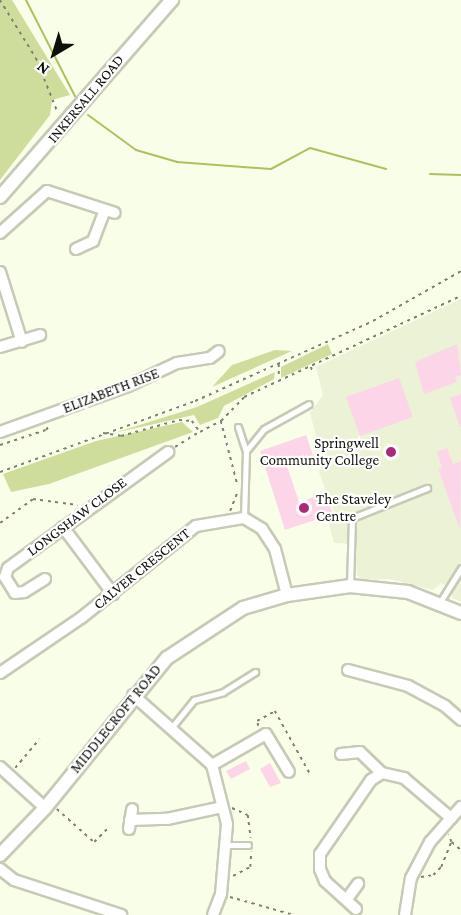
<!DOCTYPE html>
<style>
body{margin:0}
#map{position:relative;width:461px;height:915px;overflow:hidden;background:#f9fee8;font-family:"Crimson Pro",serif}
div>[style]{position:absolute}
.built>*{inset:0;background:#ebf2d5}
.green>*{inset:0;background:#cfdd9c}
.stream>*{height:2px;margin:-1px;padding:0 1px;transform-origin:1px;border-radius:1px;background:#afc15e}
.building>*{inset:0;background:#fdd5e8}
.path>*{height:1.5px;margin-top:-0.75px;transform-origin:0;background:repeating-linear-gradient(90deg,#7e8173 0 3px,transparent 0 7.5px)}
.roads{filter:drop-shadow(2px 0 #c6cab6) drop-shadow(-2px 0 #c6cab6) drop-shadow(0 2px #c6cab6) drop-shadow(0 -2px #c6cab6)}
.service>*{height:5px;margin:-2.5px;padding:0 2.5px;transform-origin:2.5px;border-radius:2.5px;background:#fff}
.minor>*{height:10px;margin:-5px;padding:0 5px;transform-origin:5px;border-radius:5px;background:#fff}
.tertiary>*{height:12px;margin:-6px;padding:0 6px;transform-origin:6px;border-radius:6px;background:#fff}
.dots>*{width:16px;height:16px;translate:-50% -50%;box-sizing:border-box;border:3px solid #fff;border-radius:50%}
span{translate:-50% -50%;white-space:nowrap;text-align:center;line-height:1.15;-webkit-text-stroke:4.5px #fff;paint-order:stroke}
.street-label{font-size:15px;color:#0e1009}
.poi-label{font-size:15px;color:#0e1009}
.right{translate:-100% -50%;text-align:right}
.left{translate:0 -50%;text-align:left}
.north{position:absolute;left:24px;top:24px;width:60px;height:60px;-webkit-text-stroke:4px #fff;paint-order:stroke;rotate:218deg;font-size:16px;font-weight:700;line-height:24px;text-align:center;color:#0e1009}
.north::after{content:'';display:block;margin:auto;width:21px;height:27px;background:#0e1009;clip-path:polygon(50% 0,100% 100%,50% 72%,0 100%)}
</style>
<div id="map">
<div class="built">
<i style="clip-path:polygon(461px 299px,461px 602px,452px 598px,452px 588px,441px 583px,433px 590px,390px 579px,361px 580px,357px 575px,355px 544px,334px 543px,328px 520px,335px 515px,319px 472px,323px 462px,310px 413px,323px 395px,316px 367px)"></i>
</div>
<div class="green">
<i style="clip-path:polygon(0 0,12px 0,70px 95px,52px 100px,50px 115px,0 180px)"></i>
<i style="clip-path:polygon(328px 344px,332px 354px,281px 378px,281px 367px)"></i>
<i style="clip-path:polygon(275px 350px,292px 351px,212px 387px,232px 365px)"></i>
<i style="clip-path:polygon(275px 372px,274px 379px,224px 406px,218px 418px,200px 425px,194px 415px,114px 433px,197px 407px)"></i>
<i style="clip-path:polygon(182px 422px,193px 432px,49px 484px,11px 492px,3px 474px,96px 441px)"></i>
</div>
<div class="stream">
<i style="left:26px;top:0;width:108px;rotate:63deg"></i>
<i style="left:88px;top:115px;width:59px;rotate:36.1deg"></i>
<i style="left:136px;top:150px;width:43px;rotate:16.3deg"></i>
<i style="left:177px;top:162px;width:94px;rotate:4.3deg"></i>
<i style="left:271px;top:169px;width:44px;rotate:-28.3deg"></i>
<i style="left:310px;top:148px;width:79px;rotate:15.4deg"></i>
<i style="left:430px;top:174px;width:31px;rotate:2deg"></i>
</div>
<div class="building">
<i style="clip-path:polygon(457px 344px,461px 375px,455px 377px,457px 382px,424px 394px,415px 362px)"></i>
<i style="clip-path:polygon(399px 378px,413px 417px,360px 436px,346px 397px)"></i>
<i style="clip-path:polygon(461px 394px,461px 427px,460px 427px,450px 398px)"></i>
<i style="clip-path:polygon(306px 435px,314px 458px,287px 466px,299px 502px,326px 493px,333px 514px,285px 530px,260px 451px)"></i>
<i style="clip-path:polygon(447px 448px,453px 464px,461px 461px,460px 529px,438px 469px,442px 468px,437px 452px)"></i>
<i style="clip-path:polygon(246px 761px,250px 769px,231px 779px,226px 771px)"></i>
<i style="clip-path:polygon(270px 763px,281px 783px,270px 787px,260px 769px)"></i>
</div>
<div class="path">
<i style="left:0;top:0;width:68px;rotate:58.2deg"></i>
<i style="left:36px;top:58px;width:59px;rotate:68.2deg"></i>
<i style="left:279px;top:364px;width:15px;rotate:90deg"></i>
<i style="left:311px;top:367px;width:5px;rotate:68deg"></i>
<i style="left:221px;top:421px;width:64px;rotate:75.5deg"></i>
<i style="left:103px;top:433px;width:18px;rotate:9deg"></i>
<i style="left:121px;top:436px;width:60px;rotate:-15.4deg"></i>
<i style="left:179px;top:420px;width:13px;rotate:4deg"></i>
<i style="left:192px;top:421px;width:14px;rotate:54deg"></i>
<i style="left:200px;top:432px;width:24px;rotate:-28deg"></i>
<i style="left:221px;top:421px;width:33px;rotate:-46deg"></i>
<i style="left:244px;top:397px;width:239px;rotate:-25deg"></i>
<i style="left:0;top:445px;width:48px;rotate:-18.1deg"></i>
<i style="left:46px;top:430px;width:7px;rotate:-56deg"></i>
<i style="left:175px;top:447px;width:28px;rotate:-32deg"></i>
<i style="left:0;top:472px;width:208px;rotate:-20deg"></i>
<i style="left:195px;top:401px;width:195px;rotate:-24.2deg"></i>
<i style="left:373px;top:321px;width:101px;rotate:-29.6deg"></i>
<i style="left:230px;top:511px;width:22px;rotate:-69deg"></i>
<i style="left:0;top:523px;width:41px;rotate:-36deg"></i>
<i style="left:33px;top:499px;width:45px;rotate:7.6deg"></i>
<i style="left:258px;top:726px;width:5px;rotate:-101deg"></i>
<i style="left:257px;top:721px;width:21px;rotate:-29deg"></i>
<i style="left:275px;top:711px;width:72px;rotate:60.9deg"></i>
<i style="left:15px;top:768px;width:38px;rotate:-50deg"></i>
<i style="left:232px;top:808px;width:17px;rotate:24deg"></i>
<i style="left:248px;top:815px;width:23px;rotate:83deg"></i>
<i style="left:57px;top:809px;width:50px;rotate:41.7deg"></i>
<i style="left:94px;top:842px;width:18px;rotate:-45deg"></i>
<i style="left:452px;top:842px;width:12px;rotate:42deg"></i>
<i style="left:233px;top:876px;width:19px;rotate:-28deg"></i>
<i style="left:250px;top:867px;width:15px;rotate:-86deg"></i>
<i style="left:421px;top:877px;width:12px;rotate:-9deg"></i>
<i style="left:433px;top:875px;width:11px;rotate:-45deg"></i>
<i style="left:441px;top:867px;width:27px;rotate:-68deg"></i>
<i style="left:451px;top:842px;width:8px;rotate:-104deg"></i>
<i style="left:230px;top:897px;width:66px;rotate:15.7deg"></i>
</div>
<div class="roads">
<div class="service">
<i style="left:238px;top:427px;width:25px;rotate:72deg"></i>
<i style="left:246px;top:451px;width:67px;rotate:91.7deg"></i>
<i style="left:246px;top:451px;width:28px;rotate:-51deg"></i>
<i style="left:264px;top:429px;width:51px;rotate:-29.1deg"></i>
<i style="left:350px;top:585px;width:67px;rotate:-88.3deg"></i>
<i style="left:352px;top:518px;width:81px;rotate:-21.8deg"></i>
<i style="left:440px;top:602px;width:40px;rotate:-58deg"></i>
<i style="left:172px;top:727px;width:35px;rotate:-51deg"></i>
<i style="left:194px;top:700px;width:30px;rotate:-15deg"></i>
<i style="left:223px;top:692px;width:38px;rotate:-32deg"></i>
<i style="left:227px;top:845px;width:21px"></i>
</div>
<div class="minor">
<i style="left:0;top:233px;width:63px;rotate:-41.8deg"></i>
<i style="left:47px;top:191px;width:71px;rotate:17.9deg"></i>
<i style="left:76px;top:249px;width:19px;rotate:-25deg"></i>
<i style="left:93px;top:241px;width:33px;rotate:-69deg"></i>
<i style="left:0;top:272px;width:73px;rotate:72.6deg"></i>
<i style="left:0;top:347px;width:42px;rotate:-16.7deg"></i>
<i style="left:0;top:432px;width:136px;rotate:-19.8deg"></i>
<i style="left:128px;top:386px;width:54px;rotate:-25.1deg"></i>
<i style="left:177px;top:363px;width:33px;rotate:-9deg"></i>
<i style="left:210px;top:358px;width:11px;rotate:-38deg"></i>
<i style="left:63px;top:527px;width:84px;rotate:53.3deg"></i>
<i style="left:45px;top:579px;width:25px;rotate:148deg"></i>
<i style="left:24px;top:592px;width:9px;rotate:174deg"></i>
<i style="left:15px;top:593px;width:19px;rotate:-122deg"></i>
<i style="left:5px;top:577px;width:9px;rotate:-72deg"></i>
<i style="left:8px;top:568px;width:198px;rotate:-35.9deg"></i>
<i style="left:348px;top:670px;width:62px;rotate:14.9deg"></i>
<i style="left:408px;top:686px;width:42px;rotate:28.4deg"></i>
<i style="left:445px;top:706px;width:21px;rotate:41deg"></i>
<i style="left:0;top:673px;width:98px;rotate:-34.2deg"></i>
<i style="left:81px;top:618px;width:147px;rotate:-38.7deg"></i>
<i style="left:196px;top:526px;width:49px;rotate:-9.5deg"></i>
<i style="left:244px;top:518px;width:21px;rotate:31deg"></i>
<i style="left:262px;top:529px;width:24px;rotate:57deg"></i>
<i style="left:275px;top:549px;width:48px;rotate:75.4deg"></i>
<i style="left:133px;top:695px;width:106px;rotate:41.5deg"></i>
<i style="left:212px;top:765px;width:61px;rotate:75.7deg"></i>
<i style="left:227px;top:824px;width:70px;rotate:94.9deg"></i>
<i style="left:221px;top:894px;width:22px;rotate:111deg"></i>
<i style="left:341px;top:754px;width:19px;rotate:-6deg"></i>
<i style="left:360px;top:752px;width:30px;rotate:44deg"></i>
<i style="left:212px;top:765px;width:62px;rotate:-29.9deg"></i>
<i style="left:266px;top:734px;width:44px;rotate:58.8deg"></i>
<i style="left:0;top:767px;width:61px;rotate:42.3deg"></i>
<i style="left:130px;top:820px;width:37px;rotate:-2deg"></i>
<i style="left:167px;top:819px;width:56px;rotate:-12.3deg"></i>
<i style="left:129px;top:829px;width:20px;rotate:-81deg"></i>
<i style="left:0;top:869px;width:18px;rotate:38deg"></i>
<i style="left:14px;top:880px;width:113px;rotate:18.1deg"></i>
<i style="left:347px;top:899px;width:19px;rotate:-54deg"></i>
<i style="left:356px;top:909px;width:42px;rotate:-137.9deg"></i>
<i style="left:325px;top:881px;width:13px;rotate:-113deg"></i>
<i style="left:320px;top:869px;width:15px;rotate:-90deg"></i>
<i style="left:320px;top:854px;width:90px;rotate:-55.4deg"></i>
<i style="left:371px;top:780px;width:13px;rotate:-32deg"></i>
<i style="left:382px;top:773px;width:23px;rotate:13deg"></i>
<i style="left:404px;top:778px;width:62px;rotate:40.4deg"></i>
<i style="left:405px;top:915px;width:37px;rotate:-81deg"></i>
<i style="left:411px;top:878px;width:41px;rotate:-62.2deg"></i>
<i style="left:430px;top:842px;width:47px;rotate:-48.5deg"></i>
</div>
<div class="tertiary">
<i style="left:0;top:197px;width:262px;rotate:-48.9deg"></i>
<i style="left:0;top:855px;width:65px;rotate:-46.2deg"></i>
<i style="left:45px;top:808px;width:193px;rotate:-50.9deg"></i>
<i style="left:167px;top:658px;width:91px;rotate:-33.3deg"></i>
<i style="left:243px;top:608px;width:46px;rotate:-16.5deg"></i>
<i style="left:287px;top:595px;width:64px;rotate:-8.1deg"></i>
<i style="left:350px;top:586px;width:58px;rotate:5.9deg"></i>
<i style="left:408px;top:592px;width:57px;rotate:21.6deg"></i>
</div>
</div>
<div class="dots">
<i style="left:391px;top:452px;background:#ab2a77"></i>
<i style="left:304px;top:508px;background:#ab2a77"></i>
</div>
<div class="street-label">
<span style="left:86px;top:99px;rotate:-50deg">INKERSALL ROAD</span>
<span style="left:111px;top:391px;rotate:-21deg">ELIZABETH RISE</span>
<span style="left:77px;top:517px;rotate:-37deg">LONGSHAW CLOSE</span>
<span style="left:142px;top:569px;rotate:-39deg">CALVER CRESCENT</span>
<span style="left:116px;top:719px;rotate:-51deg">MIDDLECROFT ROAD</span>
</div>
<div class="poi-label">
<span class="right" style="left:379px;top:452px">Springwell<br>Community College</span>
<span class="left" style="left:316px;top:508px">The Staveley<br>Centre</span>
</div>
<div class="north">N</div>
</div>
